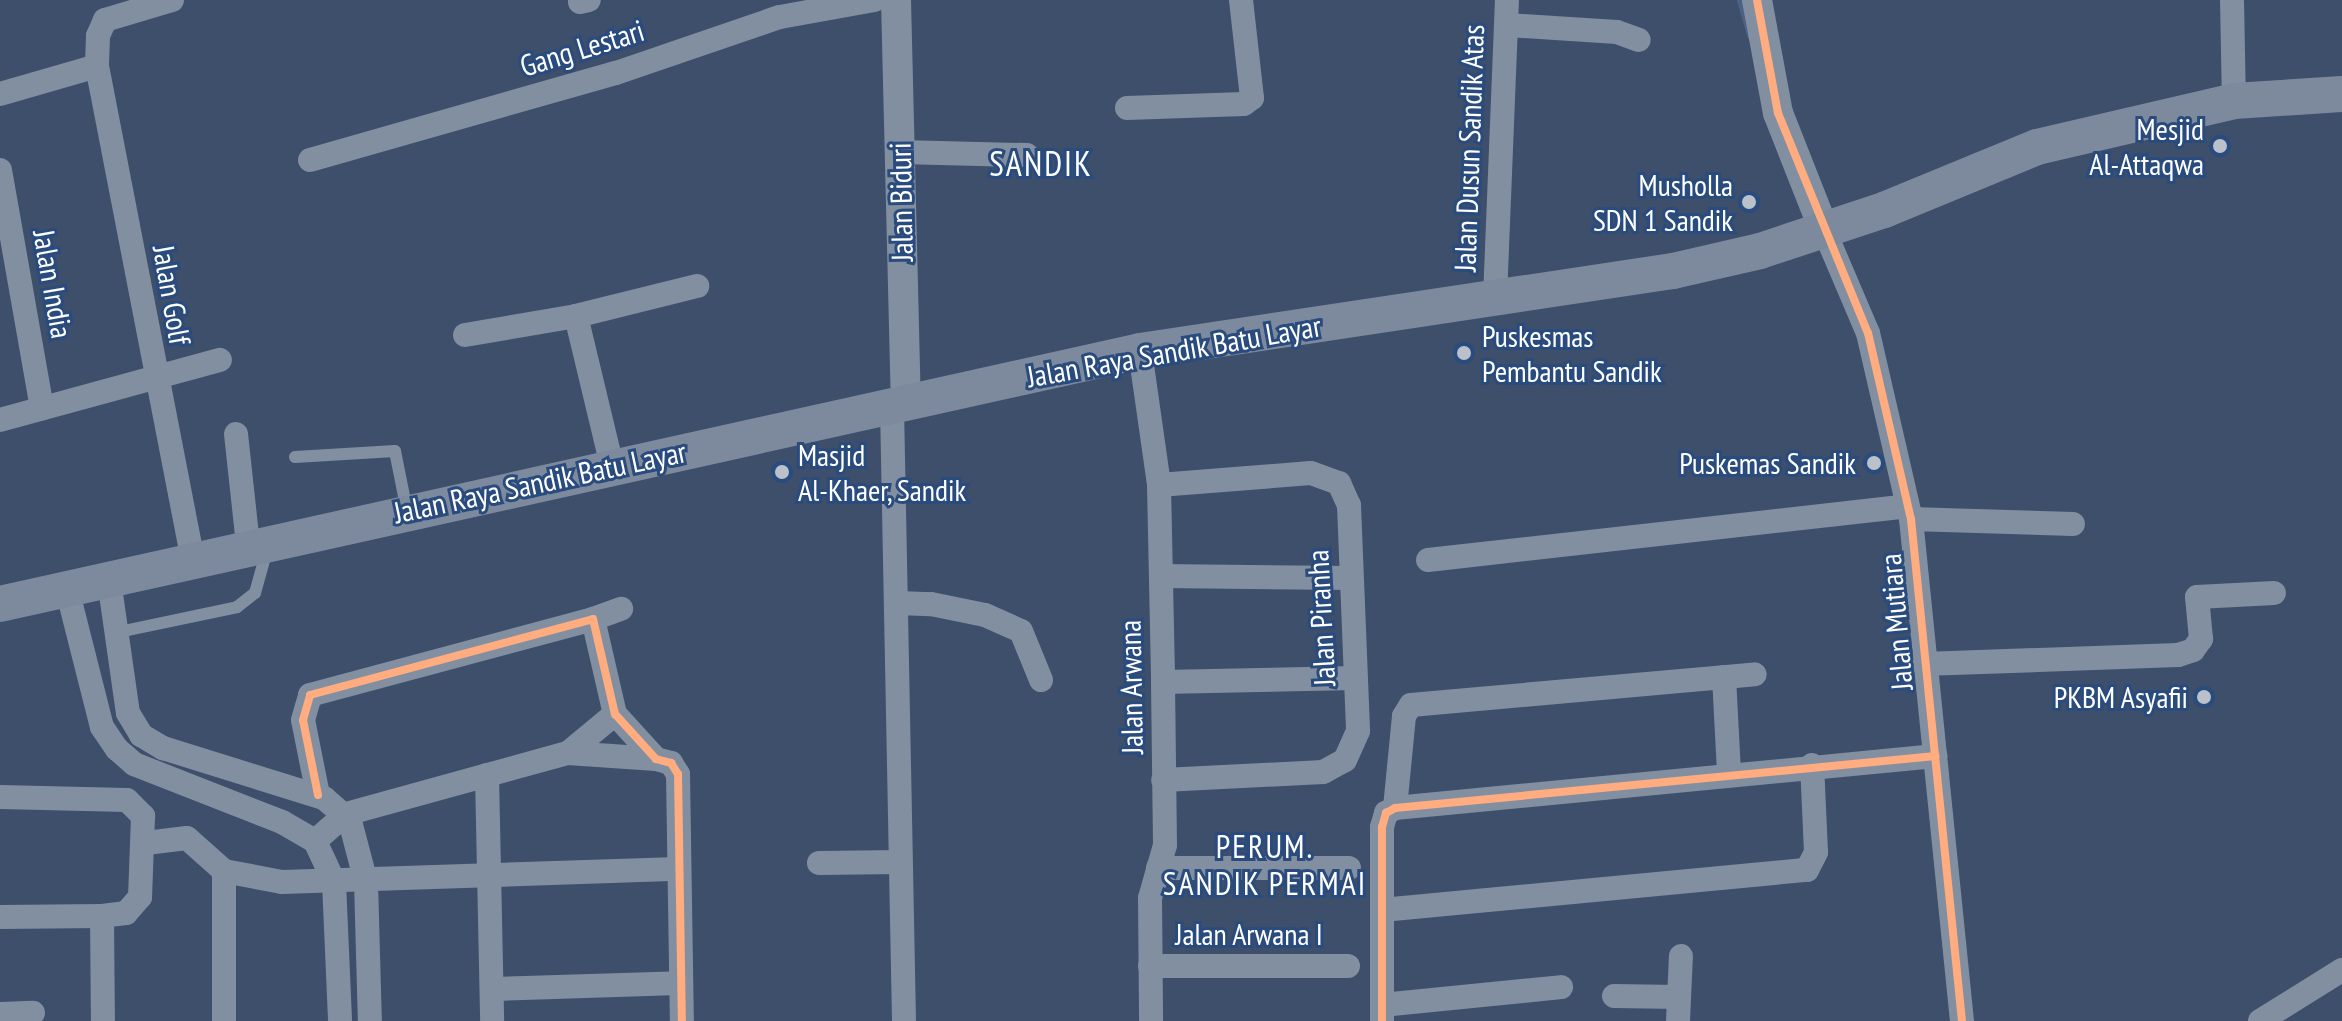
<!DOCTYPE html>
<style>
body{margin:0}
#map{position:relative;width:2342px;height:1021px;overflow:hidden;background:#3d4f6a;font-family:"PT Sans Narrow",sans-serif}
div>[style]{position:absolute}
.stream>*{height:7px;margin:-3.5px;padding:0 3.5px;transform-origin:3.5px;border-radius:3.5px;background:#4b6286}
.service>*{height:12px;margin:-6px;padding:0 6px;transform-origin:6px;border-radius:6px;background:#828fa1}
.minor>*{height:24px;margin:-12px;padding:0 12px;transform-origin:12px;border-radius:12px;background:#828fa1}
.tertiary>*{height:30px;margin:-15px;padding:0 15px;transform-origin:15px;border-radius:15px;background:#828fa1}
.secondary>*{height:36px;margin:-18px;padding:0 18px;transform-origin:18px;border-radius:18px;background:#7d8a9d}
.cycleway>*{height:8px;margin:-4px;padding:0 4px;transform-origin:4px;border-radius:4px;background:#ffac80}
.dots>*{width:22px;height:22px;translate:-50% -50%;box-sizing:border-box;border:4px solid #294b7e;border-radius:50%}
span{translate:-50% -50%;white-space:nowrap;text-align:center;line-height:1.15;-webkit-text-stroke:6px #294b7e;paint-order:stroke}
.street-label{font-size:30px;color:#fff}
.poi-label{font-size:30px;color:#fff}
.right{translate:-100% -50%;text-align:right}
.left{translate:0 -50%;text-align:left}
.neighbourhood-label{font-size:32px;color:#fff;letter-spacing:2px}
.quarter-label{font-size:34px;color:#fff;letter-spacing:2px}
</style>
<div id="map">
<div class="stream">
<i style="left:1740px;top:0;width:37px;rotate:74deg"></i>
</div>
<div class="service">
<i style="left:295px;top:457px;width:100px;rotate:-3.4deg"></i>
<i style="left:395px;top:451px;width:61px;rotate:78.7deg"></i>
<i style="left:114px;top:633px;width:126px;rotate:-11.9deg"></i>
<i style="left:237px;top:607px;width:23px;rotate:-38deg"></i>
<i style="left:255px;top:593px;width:45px;rotate:-74.4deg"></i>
</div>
<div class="minor">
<i style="left:172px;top:0;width:70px;rotate:163.4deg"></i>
<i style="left:105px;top:20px;width:17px;rotate:114deg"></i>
<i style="left:98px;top:36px;width:30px;rotate:92deg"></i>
<i style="left:97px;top:66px;width:504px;rotate:79.02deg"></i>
<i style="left:2232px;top:0;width:101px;rotate:88.9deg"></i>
<i style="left:580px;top:2px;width:9px;rotate:-13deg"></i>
<i style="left:1507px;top:25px;width:110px;rotate:3.6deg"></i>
<i style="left:1617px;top:32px;width:23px;rotate:20deg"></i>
<i style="left:0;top:94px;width:101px;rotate:-16.1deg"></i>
<i style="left:1127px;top:108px;width:117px;rotate:-2deg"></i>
<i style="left:1244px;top:104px;width:10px;rotate:-37deg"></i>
<i style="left:1252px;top:98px;width:99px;rotate:-96.4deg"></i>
<i style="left:900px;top:152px;width:127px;rotate:1.4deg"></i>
<i style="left:310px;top:160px;width:318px;rotate:-15.9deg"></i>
<i style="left:616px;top:73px;width:173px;rotate:-18.9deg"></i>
<i style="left:780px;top:17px;width:96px;rotate:-10.3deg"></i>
<i style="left:0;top:170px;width:242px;rotate:80deg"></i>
<i style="left:1824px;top:230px;width:112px;rotate:66.9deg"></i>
<i style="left:1868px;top:333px;width:191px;rotate:77deg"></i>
<i style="left:1911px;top:519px;width:505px;rotate:84.2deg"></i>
<i style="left:1495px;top:298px;width:298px;rotate:-87.7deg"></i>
<i style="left:576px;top:316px;width:154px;rotate:76.5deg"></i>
<i style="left:465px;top:335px;width:113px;rotate:-9.7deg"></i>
<i style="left:576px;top:316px;width:125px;rotate:-13.9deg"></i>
<i style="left:1140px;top:351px;width:135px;rotate:81.9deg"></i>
<i style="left:1159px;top:485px;width:197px;rotate:88.8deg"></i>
<i style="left:1163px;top:682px;width:163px;rotate:89.3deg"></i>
<i style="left:1165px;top:845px;width:55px;rotate:105.8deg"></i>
<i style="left:1150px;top:898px;width:123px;rotate:89.5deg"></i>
<i style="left:892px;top:407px;width:614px;rotate:88.88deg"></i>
<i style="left:0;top:420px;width:228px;rotate:-15.3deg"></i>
<i style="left:236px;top:434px;width:112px;rotate:83.8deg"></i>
<i style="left:1159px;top:485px;width:152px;rotate:-4.5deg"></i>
<i style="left:1311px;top:473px;width:30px;rotate:20deg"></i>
<i style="left:1339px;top:483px;width:24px;rotate:66deg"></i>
<i style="left:1349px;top:505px;width:226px;rotate:87.7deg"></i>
<i style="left:1358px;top:731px;width:32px;rotate:114deg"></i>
<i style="left:1345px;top:760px;width:25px;rotate:151deg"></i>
<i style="left:1323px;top:772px;width:160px;rotate:177.1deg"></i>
<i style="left:1911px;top:519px;width:162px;rotate:1.8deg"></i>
<i style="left:1428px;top:560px;width:482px;rotate:-6.4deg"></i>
<i style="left:1161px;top:576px;width:188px;rotate:0.6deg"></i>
<i style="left:109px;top:580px;width:134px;rotate:81.9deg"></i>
<i style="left:128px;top:713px;width:26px;rotate:59deg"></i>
<i style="left:141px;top:735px;width:26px;rotate:31deg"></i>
<i style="left:163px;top:748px;width:169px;rotate:17.3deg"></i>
<i style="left:324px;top:798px;width:35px;rotate:41deg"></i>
<i style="left:350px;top:821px;width:63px;rotate:75.3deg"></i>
<i style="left:366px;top:882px;width:139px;rotate:88.4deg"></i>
<i style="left:67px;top:589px;width:142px;rotate:75.8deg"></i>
<i style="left:102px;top:727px;width:27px;rotate:56deg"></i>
<i style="left:117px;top:749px;width:23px;rotate:41deg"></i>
<i style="left:134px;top:764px;width:159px;rotate:21.4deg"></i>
<i style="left:282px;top:822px;width:38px;rotate:30deg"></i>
<i style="left:315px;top:841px;width:45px;rotate:65.1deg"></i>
<i style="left:334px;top:882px;width:139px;rotate:87.5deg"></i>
<i style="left:897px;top:603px;width:34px;rotate:2deg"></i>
<i style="left:931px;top:604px;width:55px;rotate:11.5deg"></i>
<i style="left:985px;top:615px;width:39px;rotate:24deg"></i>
<i style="left:1021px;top:631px;width:53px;rotate:67.8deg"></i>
<i style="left:593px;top:619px;width:30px;rotate:-20deg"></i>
<i style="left:1923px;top:664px;width:255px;rotate:-2deg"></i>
<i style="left:2178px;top:655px;width:16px;rotate:-18deg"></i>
<i style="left:2193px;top:650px;width:14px;rotate:-54deg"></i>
<i style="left:2201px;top:639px;width:42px;rotate:-95.4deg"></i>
<i style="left:2197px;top:597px;width:77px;rotate:-3deg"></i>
<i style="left:1724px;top:677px;width:96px;rotate:87deg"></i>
<i style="left:1163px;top:682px;width:192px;rotate:-1.2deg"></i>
<i style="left:568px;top:753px;width:88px;rotate:3.9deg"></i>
<i style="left:487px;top:775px;width:246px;rotate:88.8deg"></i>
<i style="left:318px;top:795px;width:76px;rotate:-101.3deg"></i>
<i style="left:303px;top:720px;width:26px;rotate:-74deg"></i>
<i style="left:310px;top:695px;width:293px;rotate:-15deg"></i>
<i style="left:593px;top:619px;width:98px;rotate:77deg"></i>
<i style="left:615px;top:714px;width:61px;rotate:47.7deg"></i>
<i style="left:656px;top:759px;width:16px;rotate:15deg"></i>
<i style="left:671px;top:763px;width:13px;rotate:58deg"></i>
<i style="left:678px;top:774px;width:247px;rotate:89.1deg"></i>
<i style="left:0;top:797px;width:127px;rotate:1.4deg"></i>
<i style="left:127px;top:800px;width:23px;rotate:45deg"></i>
<i style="left:143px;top:816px;width:81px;rotate:92.1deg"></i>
<i style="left:140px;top:897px;width:21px;rotate:131deg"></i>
<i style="left:126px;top:913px;width:24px;rotate:173deg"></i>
<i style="left:102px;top:916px;width:105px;rotate:89.5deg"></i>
<i style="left:1395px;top:808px;width:92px;rotate:-84.4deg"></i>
<i style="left:1404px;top:716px;width:13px;rotate:-58deg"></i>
<i style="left:1411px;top:705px;width:345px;rotate:-5.1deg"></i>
<i style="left:315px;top:841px;width:41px;rotate:-41.1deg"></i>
<i style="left:346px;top:814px;width:230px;rotate:-15.4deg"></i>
<i style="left:568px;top:753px;width:61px;rotate:-39.7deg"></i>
<i style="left:146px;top:843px;width:41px;rotate:-7deg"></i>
<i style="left:187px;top:838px;width:50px;rotate:41.7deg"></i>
<i style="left:224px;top:871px;width:59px;rotate:10.7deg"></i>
<i style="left:282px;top:882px;width:396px;rotate:-1.9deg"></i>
<i style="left:819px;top:863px;width:81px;rotate:-0.7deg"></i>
<i style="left:1158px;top:868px;width:191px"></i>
<i style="left:1382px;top:910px;width:427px;rotate:-5.4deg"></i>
<i style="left:1807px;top:870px;width:20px;rotate:-63deg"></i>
<i style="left:1816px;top:852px;width:87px;rotate:-92.6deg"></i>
<i style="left:0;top:917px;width:102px;rotate:-0.6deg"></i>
<i style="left:1150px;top:966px;width:198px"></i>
<i style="left:492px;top:989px;width:187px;rotate:-1.8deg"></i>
<i style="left:1614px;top:996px;width:65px;rotate:0.9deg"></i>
<i style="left:1382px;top:1005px;width:180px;rotate:-5.7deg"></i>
<i style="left:0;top:1014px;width:33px;rotate:-2deg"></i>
<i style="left:224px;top:1021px;width:150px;rotate:-90deg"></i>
<i style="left:1382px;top:1021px;width:194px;rotate:-90deg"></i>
<i style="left:1382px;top:827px;width:15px;rotate:-74deg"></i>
<i style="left:1386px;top:813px;width:10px;rotate:-29deg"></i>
<i style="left:1395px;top:808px;width:543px;rotate:-5.49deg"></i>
<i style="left:1678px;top:1021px;width:65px;rotate:-87.4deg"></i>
<i style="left:2260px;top:1021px;width:97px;rotate:-31.9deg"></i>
</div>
<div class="tertiary">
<i style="left:896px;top:0;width:403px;rotate:88.6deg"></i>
<i style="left:1757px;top:0;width:115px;rotate:79.5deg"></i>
<i style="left:1778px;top:113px;width:126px;rotate:68.5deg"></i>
</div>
<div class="secondary">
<i style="left:0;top:604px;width:1168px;rotate:-12.51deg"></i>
<i style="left:1140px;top:351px;width:539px;rotate:-8.54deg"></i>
<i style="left:1673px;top:271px;width:89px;rotate:-12.9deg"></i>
<i style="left:1760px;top:251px;width:131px;rotate:-18.3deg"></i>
<i style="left:1884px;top:210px;width:165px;rotate:-22.4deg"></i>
<i style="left:2037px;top:147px;width:202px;rotate:-13.1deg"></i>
<i style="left:2234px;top:101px;width:108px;rotate:-3.7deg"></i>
</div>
<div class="cycleway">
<i style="left:1757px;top:0;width:115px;rotate:79.5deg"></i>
<i style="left:1778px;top:113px;width:238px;rotate:67.8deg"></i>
<i style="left:1868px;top:333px;width:191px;rotate:77deg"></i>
<i style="left:1911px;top:519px;width:505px;rotate:84.2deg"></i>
<i style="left:318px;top:795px;width:76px;rotate:-101.3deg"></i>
<i style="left:303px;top:720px;width:26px;rotate:-74deg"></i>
<i style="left:310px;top:695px;width:293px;rotate:-15deg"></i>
<i style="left:593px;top:619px;width:98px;rotate:77deg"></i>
<i style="left:615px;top:714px;width:61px;rotate:47.7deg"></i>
<i style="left:656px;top:759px;width:16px;rotate:15deg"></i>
<i style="left:671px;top:763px;width:13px;rotate:58deg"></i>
<i style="left:678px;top:774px;width:247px;rotate:89.1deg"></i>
<i style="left:1382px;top:1021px;width:194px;rotate:-90deg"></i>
<i style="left:1382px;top:827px;width:15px;rotate:-74deg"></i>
<i style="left:1386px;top:813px;width:10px;rotate:-29deg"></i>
<i style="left:1395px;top:808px;width:543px;rotate:-5.49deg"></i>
</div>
<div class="dots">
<i style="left:2220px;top:146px;background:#bbc1cb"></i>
<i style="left:1749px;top:202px;background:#bbc1cb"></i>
<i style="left:1464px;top:353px;background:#bbc1cb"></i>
<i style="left:1874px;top:463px;background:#bbc1cb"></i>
<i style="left:782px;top:472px;background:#bbc1cb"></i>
<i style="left:2204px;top:697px;background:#bbc1cb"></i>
</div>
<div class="street-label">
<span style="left:582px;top:48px;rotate:-17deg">Gang Lestari</span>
<span style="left:1469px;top:148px;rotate:-88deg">Jalan Dusun Sandik Atas</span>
<span style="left:901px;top:202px;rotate:-91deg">Jalan Biduri</span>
<span style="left:53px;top:284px;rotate:80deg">Jalan India</span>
<span style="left:172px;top:295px;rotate:80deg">Jalan Golf</span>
<span style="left:1174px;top:351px;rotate:-10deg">Jalan Raya Sandik Batu Layar</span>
<span style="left:540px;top:482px;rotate:-12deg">Jalan Raya Sandik Batu Layar</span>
<span style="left:1321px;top:618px;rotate:-93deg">Jalan Piranha</span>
<span style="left:1896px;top:622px;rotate:-95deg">Jalan Mutiara</span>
<span style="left:1131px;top:687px;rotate:-91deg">Jalan Arwana</span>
<span style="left:1249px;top:934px">Jalan Arwana I</span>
</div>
<div class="poi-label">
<span class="right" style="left:2204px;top:146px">Mesjid<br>Al-Attaqwa</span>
<span class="right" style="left:1733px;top:202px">Musholla<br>SDN 1 Sandik</span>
<span class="left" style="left:1482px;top:353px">Puskesmas<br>Pembantu Sandik</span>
<span class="left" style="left:798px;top:472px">Masjid<br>Al-Khaer, Sandik</span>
<span class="right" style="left:1856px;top:463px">Puskemas Sandik</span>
<span class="right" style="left:2188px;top:697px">PKBM Asyafii</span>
</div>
<div class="neighbourhood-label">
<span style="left:1265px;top:865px">PERUM.<br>SANDIK PERMAI</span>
</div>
<div class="quarter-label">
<span style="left:1041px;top:164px">SANDIK</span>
</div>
</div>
